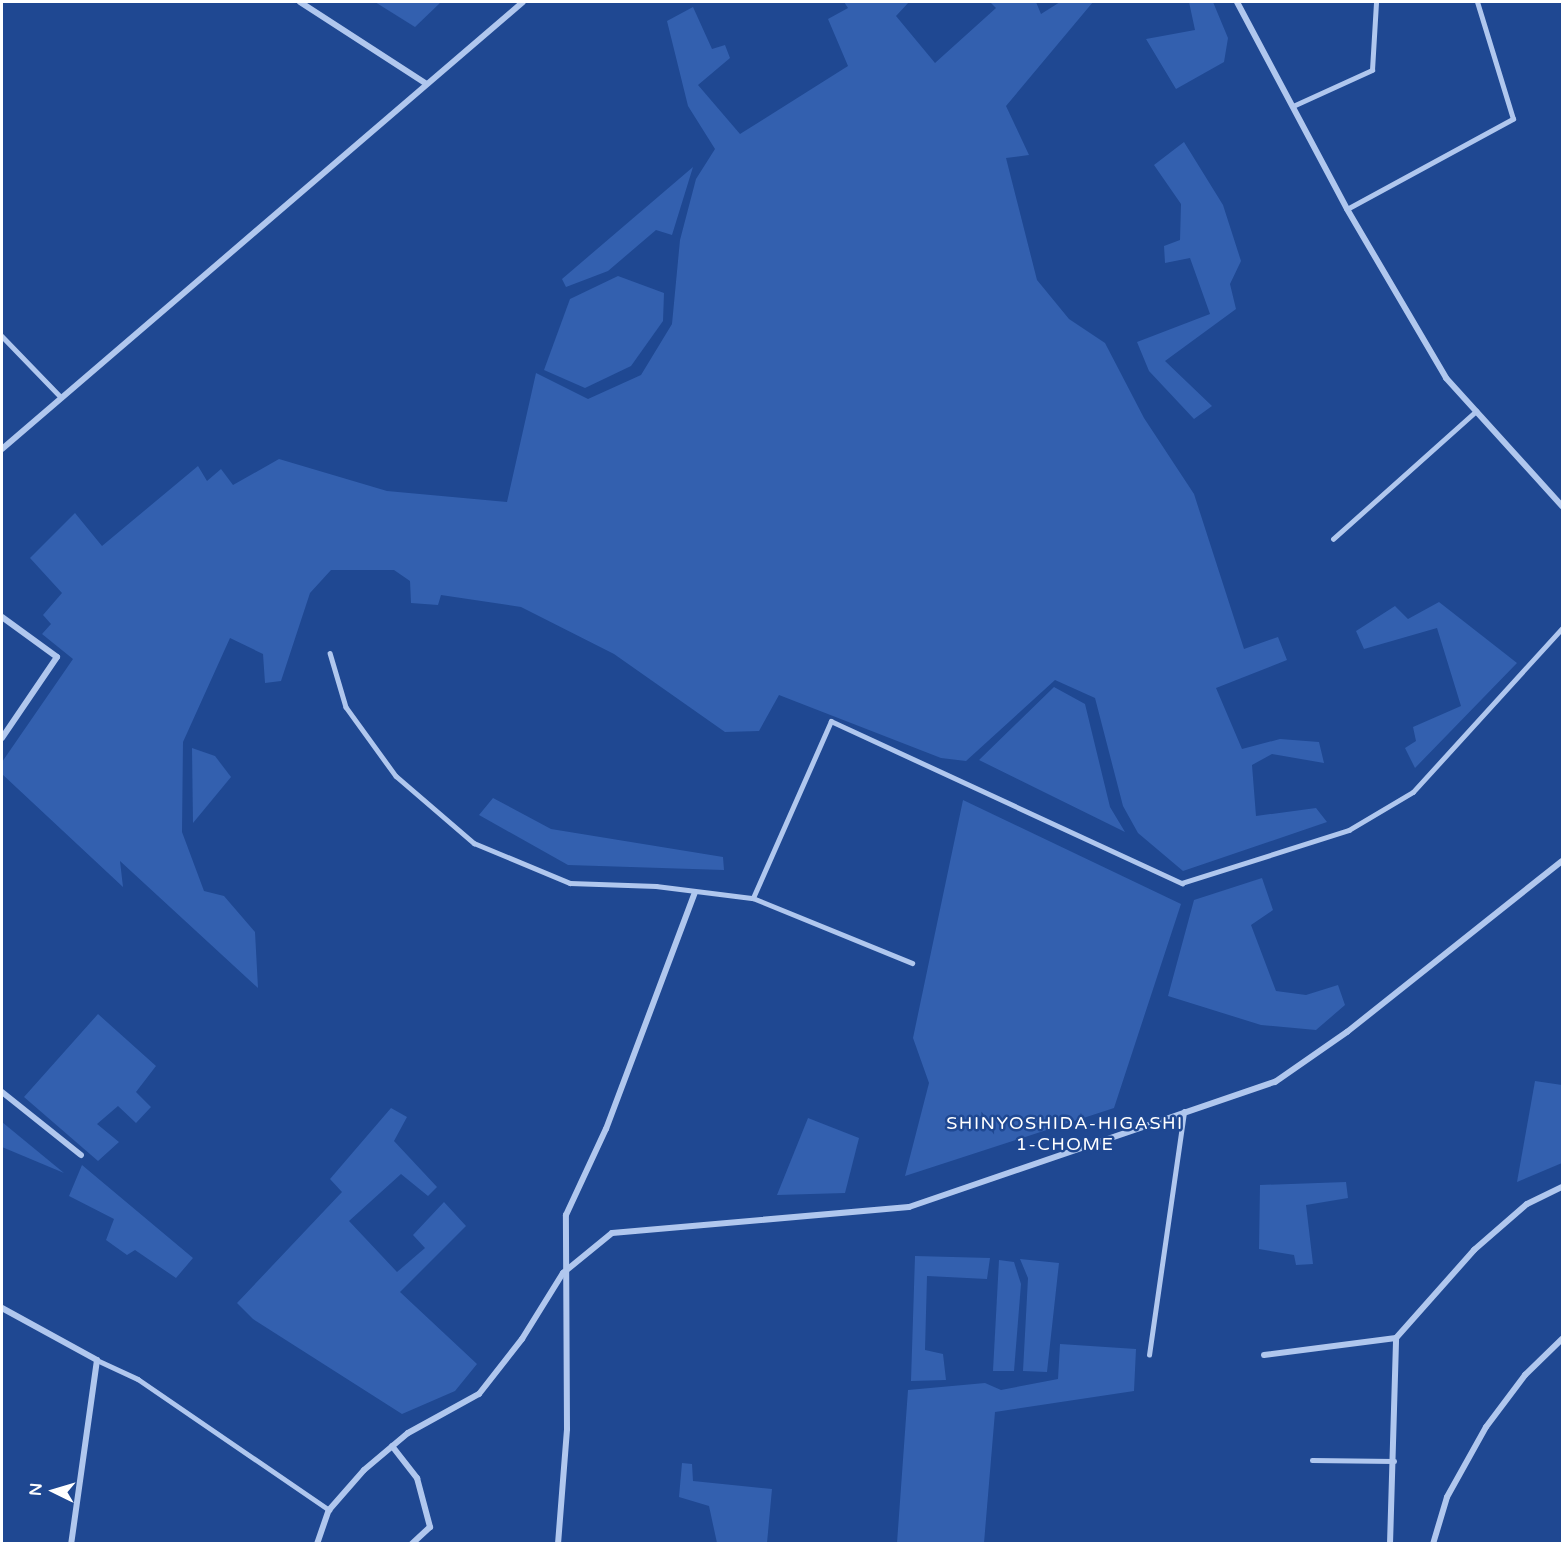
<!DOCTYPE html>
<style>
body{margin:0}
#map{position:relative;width:1564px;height:1545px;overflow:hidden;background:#1f4892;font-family:"Varela Round",sans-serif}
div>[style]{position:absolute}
.green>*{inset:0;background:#3360af}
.service>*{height:4.5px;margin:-2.25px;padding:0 2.25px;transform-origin:2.25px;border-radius:2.25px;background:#b0c7ee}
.minor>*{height:6px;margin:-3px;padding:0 3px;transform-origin:3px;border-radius:3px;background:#b0c7ee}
span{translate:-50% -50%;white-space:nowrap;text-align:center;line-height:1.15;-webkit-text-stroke:5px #1f4892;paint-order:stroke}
.neighbourhood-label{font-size:18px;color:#fff;letter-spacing:1.5px}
.frame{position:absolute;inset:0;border:3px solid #fff;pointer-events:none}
.north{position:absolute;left:24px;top:1461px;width:60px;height:60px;-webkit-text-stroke:4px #1f4892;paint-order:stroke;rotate:275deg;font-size:16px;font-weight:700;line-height:24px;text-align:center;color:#fff}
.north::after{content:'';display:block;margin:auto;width:21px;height:27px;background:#fff;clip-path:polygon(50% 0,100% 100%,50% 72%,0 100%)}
</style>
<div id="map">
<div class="green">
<i style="clip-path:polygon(375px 2px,441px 2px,415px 27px)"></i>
<i style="clip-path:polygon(844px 2px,909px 2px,896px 16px,935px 63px,996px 8px,990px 2px,1036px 2px,1041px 14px,1060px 2px,1093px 2px,1006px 106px,1029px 155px,1006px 158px,1037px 280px,1069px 319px,1105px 343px,1144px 418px,1194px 494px,1244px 649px,1278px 637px,1287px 660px,1216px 688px,1242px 749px,1280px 739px,1319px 742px,1324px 763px,1272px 754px,1252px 765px,1256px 816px,1316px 808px,1327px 822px,1183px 871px,1138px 833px,1123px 806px,1095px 698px,1055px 680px,966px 761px,941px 758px,779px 695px,759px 731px,725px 732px,614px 654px,521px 607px,441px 595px,438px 605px,411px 603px,410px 581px,394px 570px,331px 570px,310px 593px,281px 681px,265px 683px,263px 654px,230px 638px,183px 742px,182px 832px,204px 891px,224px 896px,255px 932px,258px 988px,120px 861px,123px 887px,2px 774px,2px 762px,73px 659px,42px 634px,51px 624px,43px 615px,62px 593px,30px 558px,75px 513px,102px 546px,198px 466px,207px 481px,221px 469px,233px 485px,279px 459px,387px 491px,507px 502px,536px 373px,588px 399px,641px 375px,672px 324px,680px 240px,696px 179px,715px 149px,688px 106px,667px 21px,693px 7px,712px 49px,725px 45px,730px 58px,698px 85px,740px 134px,848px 66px,828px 19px,848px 8px)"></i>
<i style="clip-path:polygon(1189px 2px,1213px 2px,1228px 38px,1224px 62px,1176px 89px,1146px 39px,1195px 30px)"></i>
<i style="clip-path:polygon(1184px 142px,1223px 205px,1241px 261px,1230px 284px,1236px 309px,1165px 361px,1212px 406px,1194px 419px,1149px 371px,1137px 342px,1210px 314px,1190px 258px,1165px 263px,1164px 246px,1180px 240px,1181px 204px,1154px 165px)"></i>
<i style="clip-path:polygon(693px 167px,672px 235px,656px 230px,608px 271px,566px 287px,562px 279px)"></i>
<i style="clip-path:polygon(618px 276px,664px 293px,663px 321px,631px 366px,585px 388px,544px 370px,570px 299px)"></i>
<i style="clip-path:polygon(1439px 602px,1517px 663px,1415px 768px,1405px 748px,1416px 741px,1413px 727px,1461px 706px,1437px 628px,1364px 649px,1356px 631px,1395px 606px,1408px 619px)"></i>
<i style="clip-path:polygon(1054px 687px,1085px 704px,1110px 807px,1125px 832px,979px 760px)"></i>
<i style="clip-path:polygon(192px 748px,215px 756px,231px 777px,193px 823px)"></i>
<i style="clip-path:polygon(493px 798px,551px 829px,723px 857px,724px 870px,568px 865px,479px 815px)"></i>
<i style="clip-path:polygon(963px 800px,1181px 904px,1114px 1108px,905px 1176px,929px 1083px,913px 1038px)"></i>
<i style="clip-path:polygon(1262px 878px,1273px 910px,1251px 925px,1276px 991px,1306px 995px,1338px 985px,1345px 1005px,1316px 1030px,1261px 1025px,1168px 996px,1194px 900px)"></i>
<i style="clip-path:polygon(98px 1014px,156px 1066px,136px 1092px,151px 1107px,136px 1123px,118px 1106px,97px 1124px,119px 1142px,98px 1161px,24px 1097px)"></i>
<i style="clip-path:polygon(1535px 1081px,1562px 1085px,1562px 1163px,1517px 1182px)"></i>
<i style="clip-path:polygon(391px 1108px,407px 1117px,394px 1141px,437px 1187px,428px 1196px,401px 1174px,349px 1221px,397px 1272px,425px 1248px,413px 1235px,444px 1202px,466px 1226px,400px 1292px,477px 1364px,455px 1391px,402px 1414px,253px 1319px,237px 1303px,342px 1192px,330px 1179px)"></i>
<i style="clip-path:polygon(808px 1118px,859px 1138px,845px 1193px,777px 1195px)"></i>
<i style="clip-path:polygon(2px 1122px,64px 1173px,2px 1147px)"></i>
<i style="clip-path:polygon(82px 1165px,193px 1258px,176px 1278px,135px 1250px,127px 1255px,106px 1240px,114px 1219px,69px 1196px)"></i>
<i style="clip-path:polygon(1346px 1182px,1348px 1198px,1306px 1205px,1313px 1264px,1296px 1265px,1294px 1255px,1259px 1249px,1260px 1185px)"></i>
<i style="clip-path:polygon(915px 1256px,990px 1258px,987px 1279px,927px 1276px,925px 1350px,943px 1354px,946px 1380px,911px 1381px)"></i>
<i style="clip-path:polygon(1020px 1259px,1059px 1263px,1047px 1372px,1023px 1371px,1028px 1278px)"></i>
<i style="clip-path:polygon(999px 1260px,1014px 1262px,1021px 1284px,1014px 1371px,993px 1371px)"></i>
<i style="clip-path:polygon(1060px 1344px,1136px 1349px,1134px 1391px,995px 1412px,984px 1543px,897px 1543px,908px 1390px,985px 1383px,1001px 1390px,1058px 1379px)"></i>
<i style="clip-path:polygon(682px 1463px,692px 1464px,693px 1481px,772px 1489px,767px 1543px,717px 1543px,709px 1506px,679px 1497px)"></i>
</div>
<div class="service">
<i style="left:1293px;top:106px;width:87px;rotate:-24.5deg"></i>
<i style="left:1372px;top:70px;width:68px;rotate:-86.6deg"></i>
<i style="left:1347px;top:209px;width:189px;rotate:-28.5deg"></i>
<i style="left:1513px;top:119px;width:122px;rotate:-107.1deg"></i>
<i style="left:2px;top:336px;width:83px;rotate:46deg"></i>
<i style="left:1333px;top:539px;width:192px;rotate:-41.8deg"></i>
<i style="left:330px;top:653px;width:56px;rotate:73.5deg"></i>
<i style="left:346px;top:707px;width:85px;rotate:54.1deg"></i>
<i style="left:396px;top:776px;width:103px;rotate:40.7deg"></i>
<i style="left:474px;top:843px;width:104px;rotate:22.6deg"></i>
<i style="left:570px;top:883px;width:86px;rotate:2deg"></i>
<i style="left:656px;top:886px;width:98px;rotate:7.1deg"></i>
<i style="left:753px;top:898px;width:172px;rotate:22.2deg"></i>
<i style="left:753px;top:898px;width:193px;rotate:-66.2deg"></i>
<i style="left:831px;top:721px;width:387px;rotate:24.8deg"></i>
<i style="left:1182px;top:883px;width:175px;rotate:-17.6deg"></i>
<i style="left:1349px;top:830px;width:74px;rotate:-30.7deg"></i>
<i style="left:1413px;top:792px;width:222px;rotate:-47.7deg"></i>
<i style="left:1149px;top:1355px;width:246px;rotate:-81.8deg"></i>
<i style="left:97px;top:1360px;width:45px;rotate:24.9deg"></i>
<i style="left:138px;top:1379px;width:232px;rotate:34.4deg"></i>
<i style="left:1312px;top:1460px;width:82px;rotate:0.7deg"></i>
</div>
<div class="minor">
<i style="left:300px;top:2px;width:149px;rotate:32.9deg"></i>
<i style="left:1237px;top:2px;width:234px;rotate:62deg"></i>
<i style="left:1347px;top:209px;width:196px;rotate:59.6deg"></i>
<i style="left:1446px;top:378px;width:173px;rotate:47.8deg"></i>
<i style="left:2px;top:449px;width:686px;rotate:-40.63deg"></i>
<i style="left:2px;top:617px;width:68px;rotate:36deg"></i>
<i style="left:57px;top:657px;width:98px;rotate:124.2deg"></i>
<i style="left:2px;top:1092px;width:101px;rotate:38.6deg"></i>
<i style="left:2px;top:1308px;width:108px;rotate:28.7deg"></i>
<i style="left:97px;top:1360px;width:186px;rotate:98deg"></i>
<i style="left:1264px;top:1355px;width:133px;rotate:-7.3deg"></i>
<i style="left:1396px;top:1338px;width:118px;rotate:-48.4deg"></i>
<i style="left:1474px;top:1250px;width:70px;rotate:-41deg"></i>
<i style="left:1527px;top:1204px;width:39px;rotate:-26deg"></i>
<i style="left:392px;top:1446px;width:41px;rotate:52deg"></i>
<i style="left:417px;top:1478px;width:51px;rotate:75.1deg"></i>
<i style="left:430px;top:1527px;width:25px;rotate:137deg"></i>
<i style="left:317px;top:1544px;width:36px;rotate:-71deg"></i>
<i style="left:329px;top:1510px;width:53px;rotate:-48.8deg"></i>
<i style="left:364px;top:1470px;width:57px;rotate:-40.1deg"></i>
<i style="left:408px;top:1433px;width:81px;rotate:-28.8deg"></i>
<i style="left:479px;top:1394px;width:70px;rotate:-52deg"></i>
<i style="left:522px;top:1339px;width:78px;rotate:-58.2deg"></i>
<i style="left:563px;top:1273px;width:63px;rotate:-39.2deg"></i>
<i style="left:612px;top:1233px;width:298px;rotate:-5deg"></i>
<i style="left:909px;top:1207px;width:387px;rotate:-18.9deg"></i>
<i style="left:1275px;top:1082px;width:88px;rotate:-34.8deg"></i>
<i style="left:1347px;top:1032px;width:275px;rotate:-38.5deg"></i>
<i style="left:558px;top:1544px;width:115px;rotate:-85.5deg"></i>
<i style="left:567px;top:1429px;width:214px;rotate:-90.3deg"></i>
<i style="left:566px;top:1215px;width:95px;rotate:-65.1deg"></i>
<i style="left:606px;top:1129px;width:253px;rotate:-69.4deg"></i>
<i style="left:1390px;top:1544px;width:206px;rotate:-88.3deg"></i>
<i style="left:1433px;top:1544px;width:49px;rotate:-73.4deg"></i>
<i style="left:1447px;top:1497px;width:80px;rotate:-60.9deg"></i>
<i style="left:1486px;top:1427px;width:65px;rotate:-53.1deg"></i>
<i style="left:1525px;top:1375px;width:52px;rotate:-44.2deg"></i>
</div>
<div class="neighbourhood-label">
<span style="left:1065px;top:1134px">SHINYOSHIDA-HIGASHI<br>1-CHOME</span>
</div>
<div class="frame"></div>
<div class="north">N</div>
</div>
